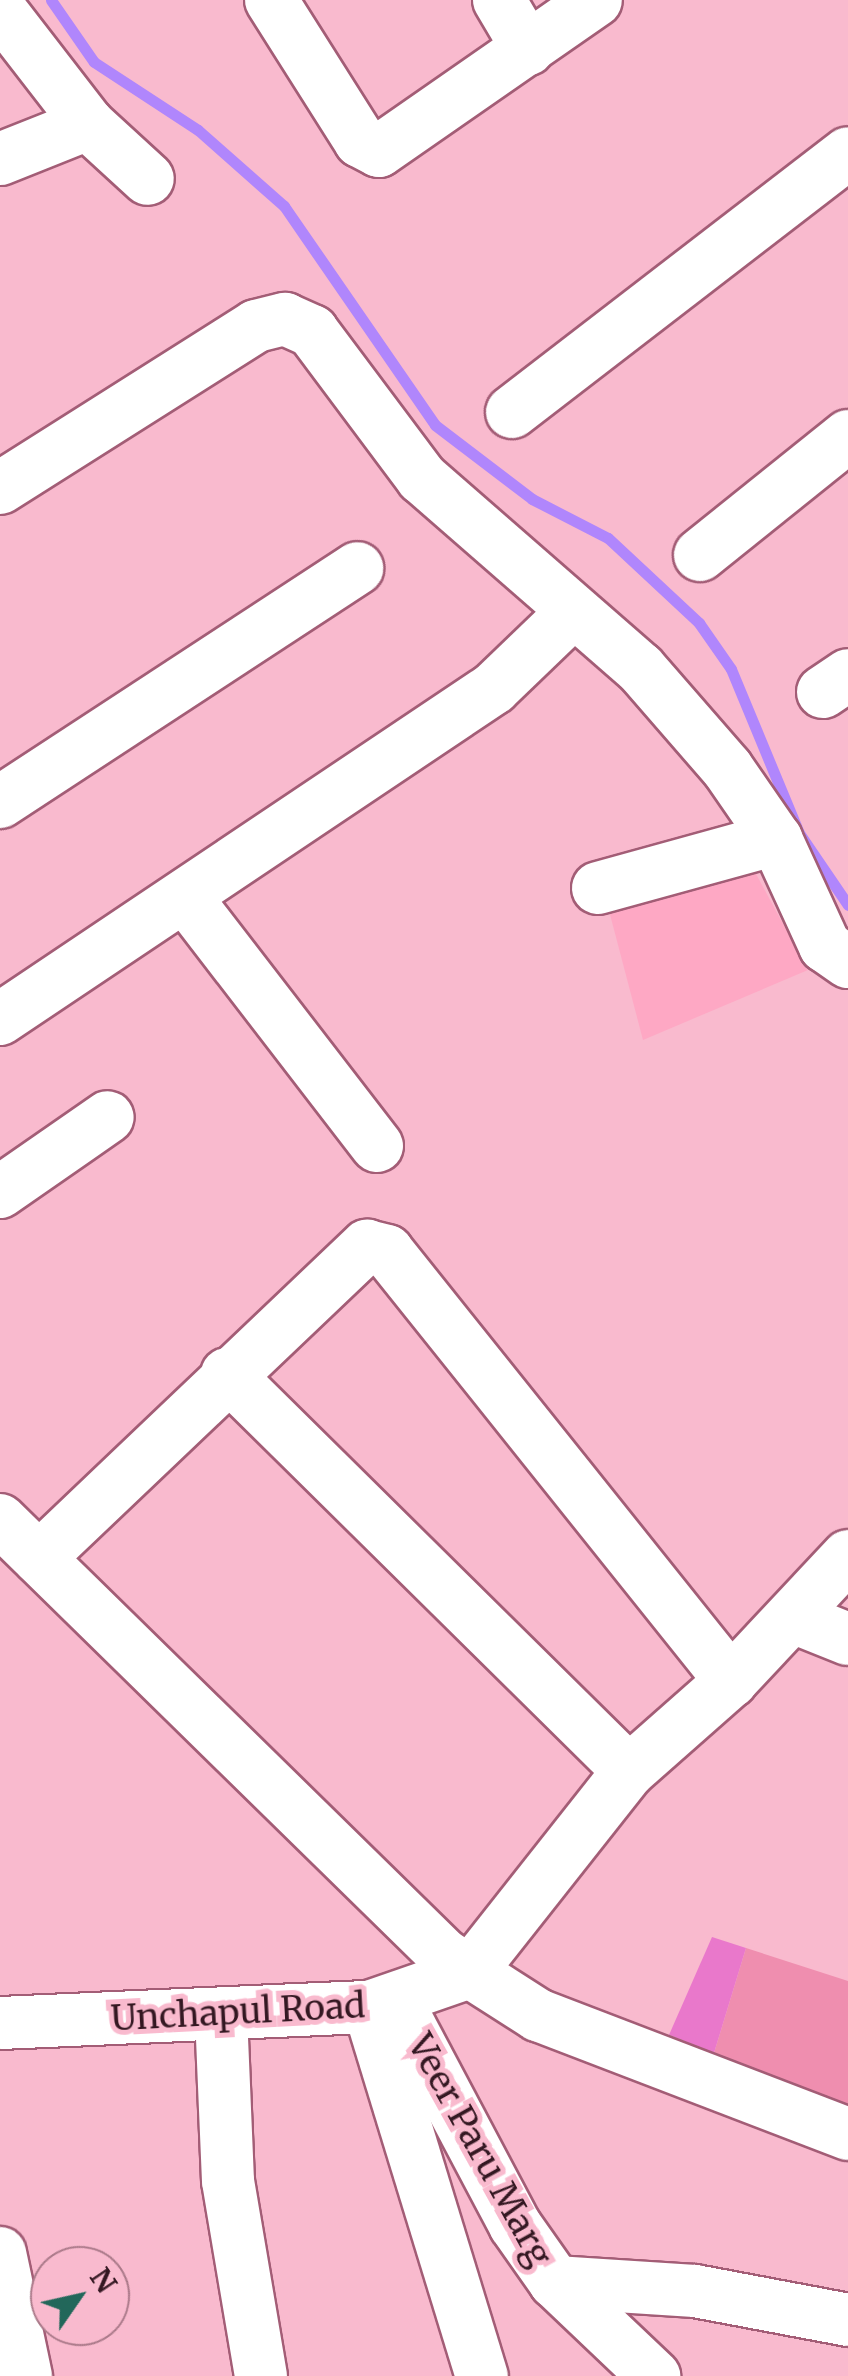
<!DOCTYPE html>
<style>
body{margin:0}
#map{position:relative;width:848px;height:2376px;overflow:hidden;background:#f9bace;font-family:Merriweather,serif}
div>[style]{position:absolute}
.built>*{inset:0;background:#fea8c4}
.green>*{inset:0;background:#ef8eaf}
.stream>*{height:11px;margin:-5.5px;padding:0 5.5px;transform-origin:5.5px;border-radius:5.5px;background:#b086fc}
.building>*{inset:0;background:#e978cb}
.roads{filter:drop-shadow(2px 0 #a35d76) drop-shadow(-2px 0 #a35d76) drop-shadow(0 2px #a35d76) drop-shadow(0 -2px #a35d76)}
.minor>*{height:52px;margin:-26px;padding:0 26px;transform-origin:26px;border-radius:26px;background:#fff}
span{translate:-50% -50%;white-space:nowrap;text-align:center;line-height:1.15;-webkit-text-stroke:10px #f9bace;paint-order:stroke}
.street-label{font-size:35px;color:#341822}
.north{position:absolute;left:30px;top:2246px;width:100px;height:100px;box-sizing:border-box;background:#f9bace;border:2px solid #aa7989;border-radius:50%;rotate:56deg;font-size:28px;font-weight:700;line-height:40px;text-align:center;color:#341822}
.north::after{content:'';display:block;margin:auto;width:35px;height:45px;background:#22675a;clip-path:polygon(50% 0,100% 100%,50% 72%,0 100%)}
</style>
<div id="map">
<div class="built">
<i style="clip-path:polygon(749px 861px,808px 970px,643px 1040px,607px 903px)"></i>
</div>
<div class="green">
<i style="clip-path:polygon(746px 1948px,848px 1981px,848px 2108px,714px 2053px)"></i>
</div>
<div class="stream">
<i style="left:51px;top:0;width:75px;rotate:55.3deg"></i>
<i style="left:94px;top:62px;width:124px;rotate:33.2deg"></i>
<i style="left:198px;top:130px;width:115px;rotate:41.5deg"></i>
<i style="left:284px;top:206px;width:266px;rotate:55.4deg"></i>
<i style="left:435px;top:425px;width:122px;rotate:37.3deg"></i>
<i style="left:532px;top:499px;width:85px;rotate:27.2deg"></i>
<i style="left:608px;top:538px;width:125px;rotate:43deg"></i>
<i style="left:699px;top:623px;width:56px;rotate:55.2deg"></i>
<i style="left:731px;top:669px;width:178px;rotate:67.5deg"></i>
<i style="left:799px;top:833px;width:87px;rotate:55.8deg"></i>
</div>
<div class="building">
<i style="clip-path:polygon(712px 1937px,746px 1948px,714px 2053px,669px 2035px)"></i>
</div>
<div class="roads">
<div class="minor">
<i style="left:271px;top:0;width:167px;rotate:57.7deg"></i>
<i style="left:360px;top:141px;width:21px;rotate:28deg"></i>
<i style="left:379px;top:151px;width:264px;rotate:-34.8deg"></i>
<i style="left:499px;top:0;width:57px;rotate:59.4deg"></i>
<i style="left:0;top:10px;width:144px;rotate:52.3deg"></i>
<i style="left:88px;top:124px;width:81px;rotate:42.5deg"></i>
<i style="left:0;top:159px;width:95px;rotate:-21.7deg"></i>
<i style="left:512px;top:412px;width:424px;rotate:-37.6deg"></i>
<i style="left:0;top:488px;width:303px;rotate:-32.3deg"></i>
<i style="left:256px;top:326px;width:30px;rotate:-14deg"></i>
<i style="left:285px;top:319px;width:30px;rotate:24deg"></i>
<i style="left:312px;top:331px;width:184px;rotate:53.2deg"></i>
<i style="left:422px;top:478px;width:289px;rotate:41.1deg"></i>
<i style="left:640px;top:668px;width:133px;rotate:49deg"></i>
<i style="left:727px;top:768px;width:86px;rotate:55.4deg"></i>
<i style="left:776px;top:839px;width:118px;rotate:65.4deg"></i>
<i style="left:825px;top:946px;width:28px;rotate:35deg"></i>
<i style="left:700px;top:555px;width:190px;rotate:-38.8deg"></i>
<i style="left:823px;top:692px;width:30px;rotate:-34deg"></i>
<i style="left:0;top:802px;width:427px;rotate:-33.2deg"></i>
<i style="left:598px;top:888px;width:185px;rotate:-15.4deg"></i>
<i style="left:186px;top:898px;width:313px;rotate:52.4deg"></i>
<i style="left:0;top:1019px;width:595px;rotate:-33.82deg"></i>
<i style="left:494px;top:688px;width:110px;rotate:-43.9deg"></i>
<i style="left:0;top:1192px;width:131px;rotate:-34.8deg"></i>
<i style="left:227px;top:1374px;width:565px;rotate:44.64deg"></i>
<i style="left:0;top:1520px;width:622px;rotate:44.41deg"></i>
<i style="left:444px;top:1955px;width:112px;rotate:32.6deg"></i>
<i style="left:538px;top:2015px;width:332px;rotate:21deg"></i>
<i style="left:39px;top:1558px;width:453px;rotate:-43.6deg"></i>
<i style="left:367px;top:1246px;width:21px;rotate:14deg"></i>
<i style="left:387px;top:1251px;width:551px;rotate:51.34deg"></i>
<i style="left:793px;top:1617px;width:59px;rotate:21.8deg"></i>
<i style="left:398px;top:2004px;width:250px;rotate:62.1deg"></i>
<i style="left:515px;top:2225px;width:70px;rotate:54.9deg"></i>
<i style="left:555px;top:2282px;width:137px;rotate:43.5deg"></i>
<i style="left:369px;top:2007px;width:386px;rotate:73deg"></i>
<i style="left:221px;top:2014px;width:167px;rotate:87.6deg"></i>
<i style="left:228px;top:2181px;width:198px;rotate:80.4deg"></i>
<i style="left:0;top:2023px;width:369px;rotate:-2.5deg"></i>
<i style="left:369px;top:2007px;width:107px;rotate:-19.1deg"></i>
<i style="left:470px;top:1972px;width:256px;rotate:-51.7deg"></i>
<i style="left:629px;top:1771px;width:136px;rotate:-41.4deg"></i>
<i style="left:731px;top:1681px;width:171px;rotate:-46.9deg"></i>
<i style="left:0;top:2253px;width:126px;rotate:78.1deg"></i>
<i style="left:555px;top:2282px;width:140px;rotate:3.7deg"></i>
<i style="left:695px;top:2291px;width:156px;rotate:10.7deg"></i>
</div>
</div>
<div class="street-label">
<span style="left:238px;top:2012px;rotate:-3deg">Unchapul Road</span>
<span style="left:480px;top:2150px;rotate:61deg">Veer Paru Marg</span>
</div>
<div class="north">N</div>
</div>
